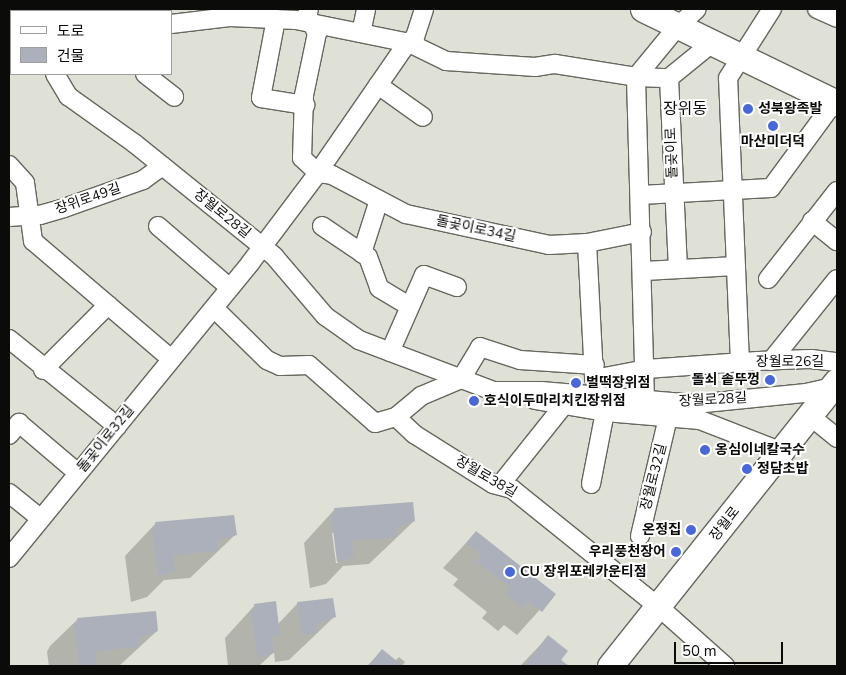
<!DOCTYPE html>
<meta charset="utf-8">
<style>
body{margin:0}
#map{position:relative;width:846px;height:675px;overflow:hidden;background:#dfe1d7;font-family:"Nunito Sans","Noto Sans KR",sans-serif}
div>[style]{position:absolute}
.shadow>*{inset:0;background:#0003}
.building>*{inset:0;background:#acb0ba}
.roads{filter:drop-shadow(1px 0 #66675e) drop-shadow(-1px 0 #66675e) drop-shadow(0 1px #66675e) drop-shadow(0 -1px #66675e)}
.street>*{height:18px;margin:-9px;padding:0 9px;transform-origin:9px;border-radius:9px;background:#fff}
.secondary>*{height:25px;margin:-12.5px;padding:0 12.5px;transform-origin:12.5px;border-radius:12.5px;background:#fff}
.dots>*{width:14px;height:14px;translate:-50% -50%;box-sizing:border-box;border:2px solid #fff;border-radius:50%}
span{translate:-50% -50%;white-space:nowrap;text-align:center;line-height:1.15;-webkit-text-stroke:4px #fff;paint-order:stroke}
.poi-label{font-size:14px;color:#0b0c09;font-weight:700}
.left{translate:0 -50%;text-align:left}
.right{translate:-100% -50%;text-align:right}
.street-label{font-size:14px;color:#0b0c09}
.quarter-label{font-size:16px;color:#0b0c09}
.frame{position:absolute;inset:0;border:10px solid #0b0c09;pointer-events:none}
.legend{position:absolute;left:10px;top:10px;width:162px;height:65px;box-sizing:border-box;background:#fff;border:1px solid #9d9e9d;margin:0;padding:6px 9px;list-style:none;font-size:15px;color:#0b0c09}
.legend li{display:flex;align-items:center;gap:10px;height:25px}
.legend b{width:25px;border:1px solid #9d9e9d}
.scale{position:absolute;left:674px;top:642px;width:109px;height:22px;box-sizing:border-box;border:2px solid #0b0c09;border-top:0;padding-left:6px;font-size:15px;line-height:18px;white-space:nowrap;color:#0b0c09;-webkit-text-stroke:4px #fff;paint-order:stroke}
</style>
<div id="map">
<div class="shadow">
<i style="clip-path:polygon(evenodd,335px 509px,414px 521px,369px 564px,343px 566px,326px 584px,310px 588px,304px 543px,335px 509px,332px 533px,335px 533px,338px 563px,336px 563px,332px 533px)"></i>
<i style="clip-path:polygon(156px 523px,235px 535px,190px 578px,164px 580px,147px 597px,131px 602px,125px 556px)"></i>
<i style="clip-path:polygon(476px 532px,554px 594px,517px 635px,504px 625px,498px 631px,482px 618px,487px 612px,453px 585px,458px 579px,443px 568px)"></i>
<i style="clip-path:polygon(298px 603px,334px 617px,289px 660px,275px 662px,274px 652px,259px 666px,228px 666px,225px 638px,255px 605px,278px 624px)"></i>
<i style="clip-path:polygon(78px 619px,157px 631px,119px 666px,49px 666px,47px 652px,50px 646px)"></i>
<i style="clip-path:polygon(548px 637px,564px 664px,563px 666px,520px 666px)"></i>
<i style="clip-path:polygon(382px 651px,395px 661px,399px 657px,405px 662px,402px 666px,367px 666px)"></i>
</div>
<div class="building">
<i style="clip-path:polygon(413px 502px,415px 521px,396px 528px,397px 537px,352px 541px,354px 557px,337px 562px,331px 514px,335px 514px,334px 508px)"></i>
<i style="clip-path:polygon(234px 515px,237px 535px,217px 541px,218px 551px,173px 555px,175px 571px,158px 576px,152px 528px,156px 527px,155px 522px)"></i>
<i style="clip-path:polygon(476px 531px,556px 594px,542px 612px,528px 601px,523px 608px,505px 594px,510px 588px,476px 561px,481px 555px,466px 543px)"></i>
<i style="clip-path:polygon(333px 598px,336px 617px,316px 624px,318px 633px,302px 635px,297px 602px)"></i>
<i style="clip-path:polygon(276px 601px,280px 636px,272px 637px,274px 653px,257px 658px,251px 610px,255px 610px,254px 604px)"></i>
<i style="clip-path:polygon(156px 611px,158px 631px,139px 638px,140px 647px,95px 651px,97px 666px,79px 666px,74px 624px,78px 623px,77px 618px)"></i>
<i style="clip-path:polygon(548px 635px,568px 651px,561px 660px,569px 666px,524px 666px)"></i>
<i style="clip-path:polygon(382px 649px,403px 666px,368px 666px)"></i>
</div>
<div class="roads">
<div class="street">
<i style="left:134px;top:9px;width:2px;rotate:90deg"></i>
<i style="left:309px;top:9px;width:6px;rotate:108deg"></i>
<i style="left:307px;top:15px;width:21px;rotate:61deg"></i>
<i style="left:317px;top:33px;width:63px;rotate:101.8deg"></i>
<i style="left:304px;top:95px;width:63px;rotate:91.8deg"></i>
<i style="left:302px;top:158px;width:22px;rotate:43deg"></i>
<i style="left:318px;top:173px;width:14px;rotate:8deg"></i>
<i style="left:332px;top:175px;width:84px;rotate:27.8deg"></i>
<i style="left:406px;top:214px;width:146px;rotate:12.2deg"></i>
<i style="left:549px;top:245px;width:38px;rotate:-3deg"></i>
<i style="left:587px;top:243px;width:56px;rotate:-11.3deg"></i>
<i style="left:817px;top:9px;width:22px;rotate:24deg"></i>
<i style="left:276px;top:19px;width:80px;rotate:100.8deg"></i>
<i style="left:261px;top:98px;width:45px;rotate:9deg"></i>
<i style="left:9px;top:24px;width:2px;rotate:27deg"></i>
<i style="left:171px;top:24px;width:59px;rotate:-6.8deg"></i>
<i style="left:230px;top:17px;width:66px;rotate:2.6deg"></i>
<i style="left:296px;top:20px;width:115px;rotate:11.5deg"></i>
<i style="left:409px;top:43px;width:41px;rotate:25.9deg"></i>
<i style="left:446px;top:61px;width:89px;rotate:3.9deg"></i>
<i style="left:535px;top:67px;width:20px;rotate:-9deg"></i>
<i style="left:555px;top:64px;width:82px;rotate:9.1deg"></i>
<i style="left:636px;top:77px;width:33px;rotate:2deg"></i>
<i style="left:361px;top:33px;width:25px;rotate:-78deg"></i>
<i style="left:55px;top:74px;width:26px;rotate:59deg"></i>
<i style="left:68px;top:96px;width:81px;rotate:35.5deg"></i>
<i style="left:134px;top:143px;width:180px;rotate:38.9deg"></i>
<i style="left:274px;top:256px;width:79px;rotate:49.6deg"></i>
<i style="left:325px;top:316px;width:42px;rotate:35.2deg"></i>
<i style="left:359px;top:340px;width:143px;rotate:20.8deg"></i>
<i style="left:493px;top:391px;width:48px"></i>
<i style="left:541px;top:391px;width:155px;rotate:4.8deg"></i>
<i style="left:695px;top:404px;width:112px;rotate:-5.7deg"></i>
<i style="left:806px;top:393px;width:27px;rotate:-13deg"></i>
<i style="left:145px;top:74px;width:37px;rotate:38deg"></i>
<i style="left:378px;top:85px;width:55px;rotate:35.4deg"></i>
<i style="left:9px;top:165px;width:24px;rotate:48deg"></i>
<i style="left:25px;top:183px;width:59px;rotate:82.1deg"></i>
<i style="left:33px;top:241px;width:180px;rotate:40.5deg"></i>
<i style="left:640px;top:195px;width:131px;rotate:-3.1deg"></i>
<i style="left:771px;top:188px;width:108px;rotate:-53.7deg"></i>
<i style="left:379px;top:200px;width:56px;rotate:107.8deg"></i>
<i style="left:362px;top:253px;width:7px;rotate:34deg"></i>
<i style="left:368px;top:257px;width:33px;rotate:70deg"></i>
<i style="left:379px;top:288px;width:35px;rotate:31deg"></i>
<i style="left:9px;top:217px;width:31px;rotate:-4deg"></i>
<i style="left:40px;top:215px;width:25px;rotate:-16deg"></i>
<i style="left:64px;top:208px;width:84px;rotate:-19.5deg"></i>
<i style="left:143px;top:180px;width:24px;rotate:-36deg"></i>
<i style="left:812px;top:221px;width:32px;rotate:39deg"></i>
<i style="left:158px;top:226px;width:95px;rotate:40.7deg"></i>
<i style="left:322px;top:226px;width:48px;rotate:34deg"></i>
<i style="left:587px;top:243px;width:132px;rotate:87deg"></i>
<i style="left:678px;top:269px;width:191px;rotate:-92.7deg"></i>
<i style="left:669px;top:78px;width:55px;rotate:-39.1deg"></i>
<i style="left:644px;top:271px;width:92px;rotate:-3.1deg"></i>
<i style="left:768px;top:279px;width:112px;rotate:-51.9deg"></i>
<i style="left:214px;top:308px;width:74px;rotate:44.5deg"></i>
<i style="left:267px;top:360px;width:14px;rotate:25deg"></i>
<i style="left:280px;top:366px;width:29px;rotate:-2deg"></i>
<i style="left:309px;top:365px;width:88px;rotate:41.3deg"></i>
<i style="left:375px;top:423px;width:22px;rotate:-16deg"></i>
<i style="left:396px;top:417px;width:33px;rotate:-40deg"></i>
<i style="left:421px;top:396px;width:43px;rotate:-23deg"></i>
<i style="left:461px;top:379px;width:37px;rotate:-59deg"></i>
<i style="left:480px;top:347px;width:42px;rotate:18deg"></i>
<i style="left:520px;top:360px;width:75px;rotate:3.8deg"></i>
<i style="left:9px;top:339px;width:139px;rotate:38.9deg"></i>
<i style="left:390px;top:352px;width:84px;rotate:-66.2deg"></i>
<i style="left:424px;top:275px;width:35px;rotate:20deg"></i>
<i style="left:771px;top:361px;width:105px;rotate:-51.2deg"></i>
<i style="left:740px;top:363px;width:285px;rotate:-92.4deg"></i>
<i style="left:728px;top:78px;width:82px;rotate:-57.5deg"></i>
<i style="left:43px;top:370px;width:92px;rotate:-45deg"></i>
<i style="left:594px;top:379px;width:53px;rotate:-10.9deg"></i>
<i style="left:646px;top:369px;width:112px;rotate:-4.1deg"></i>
<i style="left:758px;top:361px;width:53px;rotate:-2.2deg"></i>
<i style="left:811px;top:359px;width:26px;rotate:7deg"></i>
<i style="left:535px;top:400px;width:71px;rotate:9.7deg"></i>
<i style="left:605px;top:412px;width:95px;rotate:4.8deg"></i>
<i style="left:700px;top:420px;width:88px;rotate:21.3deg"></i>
<i style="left:645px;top:400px;width:323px;rotate:-91.6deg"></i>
<i style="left:636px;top:77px;width:66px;rotate:-50.5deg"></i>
<i style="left:678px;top:26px;width:25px;rotate:-42deg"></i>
<i style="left:810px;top:416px;width:35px;rotate:39deg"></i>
<i style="left:396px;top:417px;width:25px;rotate:43deg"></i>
<i style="left:414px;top:434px;width:93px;rotate:32.3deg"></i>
<i style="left:493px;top:484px;width:20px;rotate:15deg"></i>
<i style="left:512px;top:489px;width:189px;rotate:38.8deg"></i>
<i style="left:659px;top:607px;width:89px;rotate:41.8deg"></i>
<i style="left:9px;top:435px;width:16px;rotate:-50deg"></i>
<i style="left:19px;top:423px;width:77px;rotate:40.3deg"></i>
<i style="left:591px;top:484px;width:73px;rotate:-79deg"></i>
<i style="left:500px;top:485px;width:101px;rotate:-51.4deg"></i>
<i style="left:9px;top:493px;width:41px;rotate:39.1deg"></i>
<i style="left:640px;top:536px;width:121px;rotate:-76.7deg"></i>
<i style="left:9px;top:558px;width:382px;rotate:-50.7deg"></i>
<i style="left:251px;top:262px;width:105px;rotate:-53.1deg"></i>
<i style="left:314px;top:178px;width:157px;rotate:-55.4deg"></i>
<i style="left:403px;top:49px;width:17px;rotate:-45deg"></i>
<i style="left:415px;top:37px;width:29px;rotate:-72deg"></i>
</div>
<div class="secondary">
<i style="left:643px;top:9px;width:216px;rotate:25.9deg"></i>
<i style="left:610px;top:666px;width:364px;rotate:-51.5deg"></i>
</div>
</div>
<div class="dots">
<i style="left:748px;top:109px;background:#4767da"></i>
<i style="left:773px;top:126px;background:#4767da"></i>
<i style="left:770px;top:380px;background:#4767da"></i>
<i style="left:576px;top:383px;background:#4767da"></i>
<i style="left:474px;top:401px;background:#4767da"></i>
<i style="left:705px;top:450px;background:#4767da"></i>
<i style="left:747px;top:469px;background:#4767da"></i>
<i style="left:691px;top:530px;background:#4767da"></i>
<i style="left:676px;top:552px;background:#4767da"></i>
<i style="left:510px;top:572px;background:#4767da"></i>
</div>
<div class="poi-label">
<span class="left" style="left:758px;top:109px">성북왕족발</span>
<span style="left:773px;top:142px">마산미더덕</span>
<span class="right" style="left:760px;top:380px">돌쇠 솥뚜껑</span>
<span class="left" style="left:586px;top:383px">벌떡장위점</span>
<span class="left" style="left:484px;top:401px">호식이두마리치킨장위점</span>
<span class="left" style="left:715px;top:450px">옹심이네칼국수</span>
<span class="left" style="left:757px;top:469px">정담초밥</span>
<span class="right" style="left:681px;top:530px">온정집</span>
<span class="right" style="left:666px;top:552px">우리풍천장어</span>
<span class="left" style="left:520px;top:572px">CU 장위포레카운티점</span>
</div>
<div class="street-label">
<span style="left:672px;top:153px;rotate:-92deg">돌곶이로</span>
<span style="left:88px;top:199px;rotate:-19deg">장위로49길</span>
<span style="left:222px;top:214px;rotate:39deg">장월로28길</span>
<span style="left:476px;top:229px;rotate:12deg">돌곶이로34길</span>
<span style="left:790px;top:362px">장월로26길</span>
<span style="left:713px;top:400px;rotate:-3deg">장월로28길</span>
<span style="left:106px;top:439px;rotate:-51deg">돌곶이로32길</span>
<span style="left:486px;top:477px;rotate:30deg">장월로38길</span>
<span style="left:654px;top:477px;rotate:-76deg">장월로32길</span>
<span style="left:725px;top:524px;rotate:-52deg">장월로</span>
</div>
<div class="quarter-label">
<span style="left:685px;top:109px">장위동</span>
</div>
<div class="frame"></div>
<ul class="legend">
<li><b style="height:6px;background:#fff"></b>도로</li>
<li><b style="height:14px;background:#acb0ba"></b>건물</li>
</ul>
<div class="scale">50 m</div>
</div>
